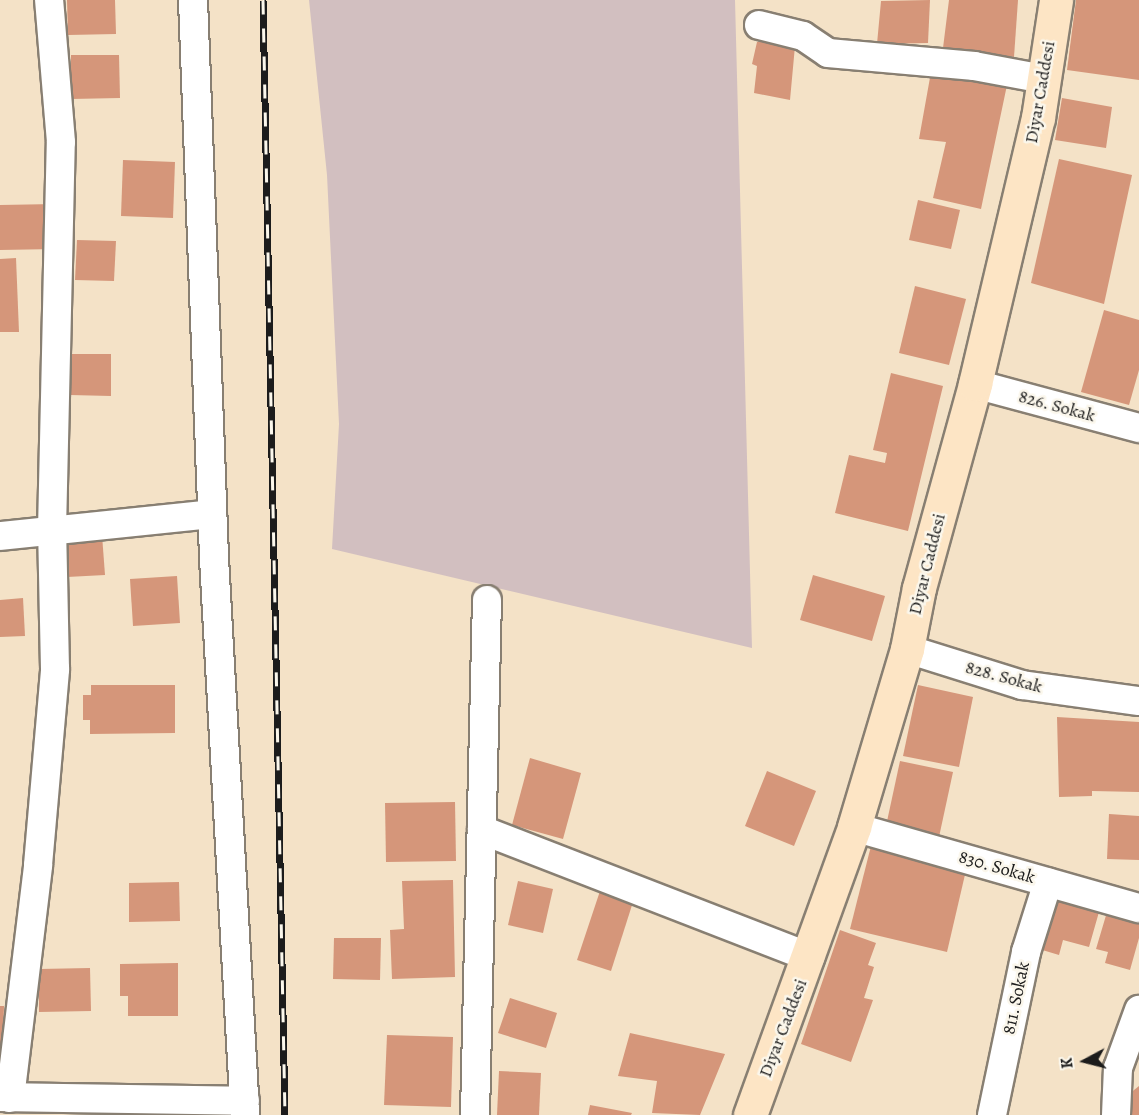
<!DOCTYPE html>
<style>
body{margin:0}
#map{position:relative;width:1139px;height:1115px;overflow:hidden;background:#f4e2c7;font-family:Alegreya,serif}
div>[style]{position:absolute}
.industrial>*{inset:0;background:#d2bfc0}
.building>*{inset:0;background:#d5967a}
.roads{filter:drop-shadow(2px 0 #887f72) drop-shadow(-2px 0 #887f72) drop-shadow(0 2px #887f72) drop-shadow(0 -2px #887f72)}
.street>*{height:28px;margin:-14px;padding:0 14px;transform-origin:14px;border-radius:14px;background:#fff}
.secondary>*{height:33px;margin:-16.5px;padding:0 16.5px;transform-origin:16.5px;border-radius:16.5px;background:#fde5c5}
.rail>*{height:7px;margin-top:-3.5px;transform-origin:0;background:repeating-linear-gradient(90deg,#fbf7ec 0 14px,#1c1c1c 0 28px);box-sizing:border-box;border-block:2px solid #1c1c1c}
span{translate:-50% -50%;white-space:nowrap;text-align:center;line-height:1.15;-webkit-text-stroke:5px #fbf7ec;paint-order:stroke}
.street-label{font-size:18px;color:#1c1c1c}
.north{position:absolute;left:1055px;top:1031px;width:60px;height:60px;-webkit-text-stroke:4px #fbf7ec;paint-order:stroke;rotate:263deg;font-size:16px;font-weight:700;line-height:24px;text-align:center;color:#1c1c1c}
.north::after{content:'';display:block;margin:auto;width:21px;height:27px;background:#1c1c1c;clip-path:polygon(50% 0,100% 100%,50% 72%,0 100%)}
</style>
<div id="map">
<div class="industrial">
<i style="clip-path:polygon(309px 0,735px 0,752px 648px,332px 549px,339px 424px,327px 175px)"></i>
</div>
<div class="building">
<i style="clip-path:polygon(67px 0,115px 0,116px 34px,68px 35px)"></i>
<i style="clip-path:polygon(930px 0,928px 43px,877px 44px,881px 1px)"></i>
<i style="clip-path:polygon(949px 0,1018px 0,1014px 57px,943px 48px)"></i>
<i style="clip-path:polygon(1076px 0,1139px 0,1139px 80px,1067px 70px)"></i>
<i style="clip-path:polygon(772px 40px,795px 46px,790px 100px,754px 93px,757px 66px,752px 64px,757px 42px)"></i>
<i style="clip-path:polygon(71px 55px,119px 55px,120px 98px,71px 99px)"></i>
<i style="clip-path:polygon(931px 72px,1007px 85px,981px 209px,933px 198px,946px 142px,919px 139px)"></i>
<i style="clip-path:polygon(1062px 98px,1112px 107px,1106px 148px,1055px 140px)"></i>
<i style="clip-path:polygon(1059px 159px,1132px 175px,1104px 304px,1031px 283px)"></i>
<i style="clip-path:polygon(123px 160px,175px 162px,173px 218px,121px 216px)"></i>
<i style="clip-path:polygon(918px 200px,960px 210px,951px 249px,909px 240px)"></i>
<i style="clip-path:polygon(55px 204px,56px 249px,0 250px,0 205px)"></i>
<i style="clip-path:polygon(77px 240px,116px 241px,114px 281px,75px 280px)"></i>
<i style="clip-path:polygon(16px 258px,19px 332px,0 332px,0 259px)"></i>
<i style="clip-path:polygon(915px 286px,966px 299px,949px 365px,899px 353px)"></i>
<i style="clip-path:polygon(1104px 310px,1139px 320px,1139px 370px,1129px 405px,1081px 392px)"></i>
<i style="clip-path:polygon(70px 354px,111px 354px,111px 396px,70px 395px)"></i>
<i style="clip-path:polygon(891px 373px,943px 386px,908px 531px,835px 513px,849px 455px,885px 463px,887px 453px,873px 450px)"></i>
<i style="clip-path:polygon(102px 535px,105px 575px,67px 577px,64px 537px)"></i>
<i style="clip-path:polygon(813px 575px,885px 596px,872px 641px,800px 620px)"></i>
<i style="clip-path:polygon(177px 576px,180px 623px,133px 626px,130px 579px)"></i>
<i style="clip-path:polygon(23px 598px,25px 636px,0 637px,0 600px)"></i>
<i style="clip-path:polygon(91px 685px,175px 685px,175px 733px,90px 734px,90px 720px,83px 720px,83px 695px,91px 695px)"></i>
<i style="clip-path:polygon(918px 685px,973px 697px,959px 767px,903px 756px)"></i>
<i style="clip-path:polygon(1057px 717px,1139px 722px,1139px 792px,1092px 791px,1092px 796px,1059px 797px)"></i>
<i style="clip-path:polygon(530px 758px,581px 773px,563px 839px,512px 825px)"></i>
<i style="clip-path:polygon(900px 761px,953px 772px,939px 837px,886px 826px)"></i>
<i style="clip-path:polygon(767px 771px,816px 791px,794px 846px,745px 826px)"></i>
<i style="clip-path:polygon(455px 802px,456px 861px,386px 862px,385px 803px)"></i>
<i style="clip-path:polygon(1109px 814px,1139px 816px,1139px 860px,1107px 859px)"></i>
<i style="clip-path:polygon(872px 842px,967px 866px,947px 952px,850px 929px)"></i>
<i style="clip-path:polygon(453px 880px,455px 977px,392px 979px,390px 930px,404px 929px,402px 881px)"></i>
<i style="clip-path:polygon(518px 881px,553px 889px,543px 933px,508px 925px)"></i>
<i style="clip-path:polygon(179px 882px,180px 921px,129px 922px,129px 883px)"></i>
<i style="clip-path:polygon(600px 891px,633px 902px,611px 971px,577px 960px)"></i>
<i style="clip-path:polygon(1053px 898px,1099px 912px,1089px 947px,1063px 940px,1059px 955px,1039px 949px)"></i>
<i style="clip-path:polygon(1107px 912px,1139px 921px,1139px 938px,1130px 970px,1105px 963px,1108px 952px,1096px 949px)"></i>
<i style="clip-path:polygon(840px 930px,876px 943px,868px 965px,874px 967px,864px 998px,873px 1000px,851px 1062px,801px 1044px)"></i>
<i style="clip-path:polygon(334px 938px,381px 938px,380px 980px,333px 979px)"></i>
<i style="clip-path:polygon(178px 963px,178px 1016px,128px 1016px,128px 996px,120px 996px,120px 964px)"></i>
<i style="clip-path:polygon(90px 968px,91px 1011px,39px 1012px,39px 969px)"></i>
<i style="clip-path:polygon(510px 998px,557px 1013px,546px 1048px,498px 1033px)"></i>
<i style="clip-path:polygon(0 1006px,4px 1006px,2px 1081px,0 1081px)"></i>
<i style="clip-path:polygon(630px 1033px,725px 1054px,700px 1115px,652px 1113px,657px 1081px,618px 1076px)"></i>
<i style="clip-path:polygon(387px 1035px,453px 1037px,451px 1107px,384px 1105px)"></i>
<i style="clip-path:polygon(499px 1071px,541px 1073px,539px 1115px,497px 1115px)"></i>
<i style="clip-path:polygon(1139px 1086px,1139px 1115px,1126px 1115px,1123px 1099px)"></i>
<i style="clip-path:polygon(590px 1105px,632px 1113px,631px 1115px,588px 1115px)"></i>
</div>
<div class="roads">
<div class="street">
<i style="left:193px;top:0;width:558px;rotate:87.84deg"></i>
<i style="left:214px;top:558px;width:558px;rotate:86.81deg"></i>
<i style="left:759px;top:25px;width:45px;rotate:14deg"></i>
<i style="left:803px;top:36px;width:30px;rotate:34deg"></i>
<i style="left:828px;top:53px;width:147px;rotate:5.1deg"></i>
<i style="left:974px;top:66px;width:71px;rotate:10.5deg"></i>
<i style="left:975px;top:384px;width:170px;rotate:15deg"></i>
<i style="left:0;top:536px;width:213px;rotate:-5.9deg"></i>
<i style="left:907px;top:649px;width:121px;rotate:17.4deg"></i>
<i style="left:1022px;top:685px;width:118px;rotate:7.8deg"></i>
<i style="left:854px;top:827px;width:296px;rotate:15.9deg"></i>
<i style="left:482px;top:830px;width:352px;rotate:21.2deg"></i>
<i style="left:0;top:1097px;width:245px;rotate:0.9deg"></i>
<i style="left:10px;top:1098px;width:235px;rotate:-83.1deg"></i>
<i style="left:38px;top:865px;width:197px;rotate:-85deg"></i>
<i style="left:55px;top:669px;width:139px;rotate:-91.2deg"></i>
<i style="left:52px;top:530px;width:388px;rotate:-88.7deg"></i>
<i style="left:61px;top:142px;width:143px;rotate:-94.8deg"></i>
<i style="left:475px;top:1115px;width:515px;rotate:-88.67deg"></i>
<i style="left:992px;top:1115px;width:167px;rotate:-78.2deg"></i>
<i style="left:1026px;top:952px;width:73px;rotate:-72.6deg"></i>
<i style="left:1116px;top:1115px;width:47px;rotate:-87.6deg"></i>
<i style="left:1118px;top:1068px;width:62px;rotate:-70.1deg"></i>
</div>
<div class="secondary">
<i style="left:750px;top:1115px;width:306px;rotate:-70.1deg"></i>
<i style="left:854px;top:827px;width:186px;rotate:-73.4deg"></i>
<i style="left:907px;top:649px;width:62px;rotate:-78.9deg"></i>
<i style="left:919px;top:588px;width:212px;rotate:-74.6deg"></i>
<i style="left:975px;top:384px;width:273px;rotate:-76.7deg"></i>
<i style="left:1038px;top:118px;width:119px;rotate:-81.3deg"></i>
</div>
</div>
<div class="rail">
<i style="left:263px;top:0;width:1115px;rotate:88.87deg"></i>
</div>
<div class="street-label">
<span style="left:1040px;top:92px;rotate:-80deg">Diyar Caddesi</span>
<span style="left:1057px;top:406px;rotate:15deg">826. Sokak</span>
<span style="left:927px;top:564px;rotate:-76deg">Diyar Caddesi</span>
<span style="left:1004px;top:677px;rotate:15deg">828. Sokak</span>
<span style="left:997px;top:867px;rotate:16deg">830. Sokak</span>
<span style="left:1016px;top:998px;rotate:-78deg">811. Sokak</span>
<span style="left:783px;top:1028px;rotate:-69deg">Diyar Caddesi</span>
</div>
<div class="north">K</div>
</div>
